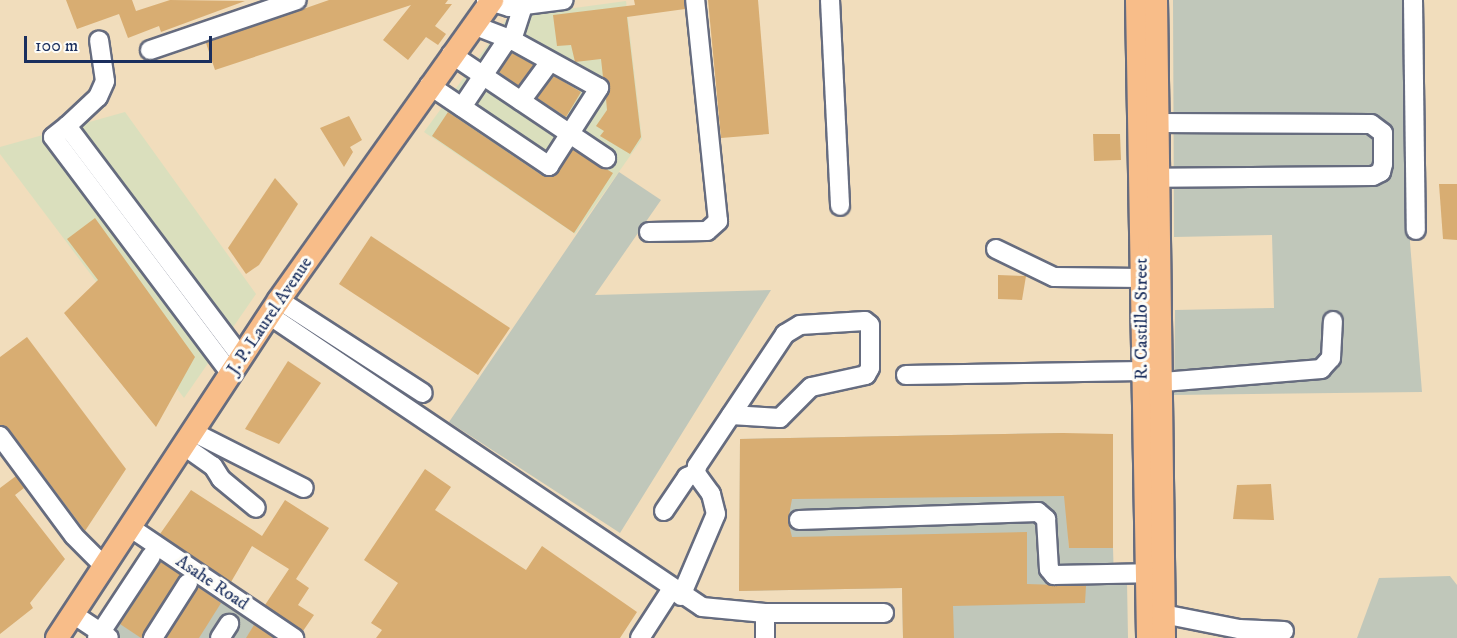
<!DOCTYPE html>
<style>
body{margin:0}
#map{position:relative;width:1457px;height:638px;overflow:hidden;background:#f1ddbc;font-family:"IM FELL DW Pica",serif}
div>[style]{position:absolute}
.built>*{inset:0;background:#dadfbd}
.industrial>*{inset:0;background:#c0c7ba}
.building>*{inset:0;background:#d8ad72}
.roads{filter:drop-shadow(2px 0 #666c7f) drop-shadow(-2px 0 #666c7f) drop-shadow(0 2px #666c7f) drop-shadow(0 -2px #666c7f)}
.minor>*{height:18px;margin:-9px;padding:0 9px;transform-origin:9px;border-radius:9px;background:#fff}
.major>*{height:22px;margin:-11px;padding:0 11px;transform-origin:11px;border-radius:11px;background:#f8bd89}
span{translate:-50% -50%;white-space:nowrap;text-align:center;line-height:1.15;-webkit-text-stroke:6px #fdfcf7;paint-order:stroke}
.street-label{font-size:18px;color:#1b2f5e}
.scale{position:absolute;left:24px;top:36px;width:188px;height:27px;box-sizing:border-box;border:3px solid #1b2f5e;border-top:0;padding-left:8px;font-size:18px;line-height:21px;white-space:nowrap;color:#1b2f5e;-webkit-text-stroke:4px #fdfcf7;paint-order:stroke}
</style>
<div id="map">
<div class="built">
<i style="clip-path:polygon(626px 1px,642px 139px,575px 234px,424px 132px,508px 17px)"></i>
<i style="clip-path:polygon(125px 112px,256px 294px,184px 398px,0 154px,0 147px)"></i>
</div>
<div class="industrial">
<i style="clip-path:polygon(1173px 0,1410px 0,1410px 242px,1422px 392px,1174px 395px,1175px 310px,1274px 308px,1272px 235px,1174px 237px)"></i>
<i style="clip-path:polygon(619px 172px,661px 200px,595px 295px,771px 290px,620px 533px,449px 422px)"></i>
<i style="clip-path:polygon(1063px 433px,1069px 548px,1113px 548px,1114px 581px,1127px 581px,1128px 638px,903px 638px,902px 588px,739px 591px,740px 439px)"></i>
<i style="clip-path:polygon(147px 546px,284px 638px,86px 638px)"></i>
<i style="clip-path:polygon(1450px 576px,1457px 585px,1457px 638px,1357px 638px,1379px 578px)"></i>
</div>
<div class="building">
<i style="clip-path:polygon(66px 0,132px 0,136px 11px,170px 0,245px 1px,161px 32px,159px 26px,128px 38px,119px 14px,77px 29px)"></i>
<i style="clip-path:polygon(329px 0,448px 0,445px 4px,452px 4px,435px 26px,446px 34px,438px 45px,426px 37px,408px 60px,383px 40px,411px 5px,215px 70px,206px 43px)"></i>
<i style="clip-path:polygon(634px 0,684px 0,685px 9px,627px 17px,641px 137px,630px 154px,600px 136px,604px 131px,596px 126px,607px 110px,606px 99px,610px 89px,603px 77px,601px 59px,575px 62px,571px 45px,557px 46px,553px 15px,635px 5px)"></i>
<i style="clip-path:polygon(708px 0,758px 0,769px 134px,721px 138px)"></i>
<i style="clip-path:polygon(512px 53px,534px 65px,518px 86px,499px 72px)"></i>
<i style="clip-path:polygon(554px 76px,581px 92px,566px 117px,537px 98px)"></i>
<i style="clip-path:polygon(448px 112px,543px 176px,555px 176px,573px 149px,613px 173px,574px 233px,432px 136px)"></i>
<i style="clip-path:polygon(349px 116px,362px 140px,350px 147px,353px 152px,344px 167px,320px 128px)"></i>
<i style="clip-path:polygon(1093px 134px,1120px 134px,1121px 160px,1094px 161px)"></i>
<i style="clip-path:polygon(275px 178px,298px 204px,259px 265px,246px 274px,228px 248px)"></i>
<i style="clip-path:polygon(1439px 184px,1457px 184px,1457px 240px,1443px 239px)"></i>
<i style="clip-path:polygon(95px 218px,195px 357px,156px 427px,64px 313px,98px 280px,67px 239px)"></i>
<i style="clip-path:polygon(371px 236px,510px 328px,478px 375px,339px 284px)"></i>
<i style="clip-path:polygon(998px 275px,1026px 276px,1022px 300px,998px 299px)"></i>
<i style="clip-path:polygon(27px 337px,126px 469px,85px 531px,9px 429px,0 425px,0 357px)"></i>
<i style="clip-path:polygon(288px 361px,321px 383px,279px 444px,245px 429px)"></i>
<i style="clip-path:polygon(1063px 433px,1113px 434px,1113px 548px,1069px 548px,1064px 496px,792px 499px,788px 521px,792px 537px,1027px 532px,1027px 584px,1086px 586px,1085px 603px,953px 606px,954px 638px,903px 638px,902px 588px,739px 591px,740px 439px)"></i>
<i style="clip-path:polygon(425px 469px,451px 487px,435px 510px,526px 570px,542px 546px,637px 612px,620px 638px,376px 638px,382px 630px,371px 623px,398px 583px,364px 560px)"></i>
<i style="clip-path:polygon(16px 476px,24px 488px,15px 495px,65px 559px,30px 603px,33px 608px,0 634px,0 488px)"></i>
<i style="clip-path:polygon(1271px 484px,1274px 520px,1233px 519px,1237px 485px)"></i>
<i style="clip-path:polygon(191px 490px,262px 536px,285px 500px,329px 528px,296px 579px,309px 588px,298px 605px,314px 615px,303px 631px,265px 605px,289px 569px,252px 546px,231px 582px,160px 534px)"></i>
<i style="clip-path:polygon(161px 562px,181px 575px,141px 638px,120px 624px)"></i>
<i style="clip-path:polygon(198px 587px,221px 603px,199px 638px,166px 638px)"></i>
<i style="clip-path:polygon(254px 625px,274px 638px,246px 638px)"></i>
</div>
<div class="roads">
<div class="minor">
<i style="left:486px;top:0;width:24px;rotate:17deg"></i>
<i style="left:509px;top:7px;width:55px;rotate:-7.3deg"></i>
<i style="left:830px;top:0;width:206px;rotate:87.2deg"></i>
<i style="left:1413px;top:0;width:230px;rotate:89.3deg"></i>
<i style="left:150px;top:50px;width:155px;rotate:-18.8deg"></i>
<i style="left:451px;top:54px;width:187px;rotate:33.9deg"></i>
<i style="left:429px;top:85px;width:145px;rotate:34deg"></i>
<i style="left:549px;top:166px;width:93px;rotate:-57.3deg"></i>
<i style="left:599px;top:88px;width:99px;rotate:-151.1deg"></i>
<i style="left:512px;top:40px;width:42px;rotate:-159deg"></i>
<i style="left:521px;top:101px;width:47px;rotate:-53.6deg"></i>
<i style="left:462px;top:107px;width:77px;rotate:-56.1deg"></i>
<i style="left:505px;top:43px;width:8px;rotate:-23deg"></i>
<i style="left:512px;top:40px;width:36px;rotate:-72deg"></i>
<i style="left:1158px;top:123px;width:213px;rotate:0.3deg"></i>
<i style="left:1371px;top:124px;width:15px;rotate:37deg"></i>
<i style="left:1383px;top:133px;width:31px;rotate:90deg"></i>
<i style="left:1383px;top:164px;width:8px;rotate:104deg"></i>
<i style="left:1381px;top:172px;width:9px;rotate:153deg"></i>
<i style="left:1373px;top:176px;width:214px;rotate:179.5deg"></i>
<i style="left:67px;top:126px;width:42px;rotate:-43.1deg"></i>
<i style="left:98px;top:97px;width:17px;rotate:-66deg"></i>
<i style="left:105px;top:81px;width:41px;rotate:-98.3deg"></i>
<i style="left:649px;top:232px;width:58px;rotate:-1deg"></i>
<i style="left:707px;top:231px;width:15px;rotate:-42deg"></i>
<i style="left:718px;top:221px;width:222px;rotate:-95.9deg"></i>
<i style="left:996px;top:249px;width:64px;rotate:25.8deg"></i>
<i style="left:1054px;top:277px;width:88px;rotate:0.7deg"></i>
<i style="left:279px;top:300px;width:171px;rotate:32.9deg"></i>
<i style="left:269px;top:315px;width:522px;rotate:33.99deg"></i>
<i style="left:702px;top:607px;width:63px;rotate:5.4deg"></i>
<i style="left:765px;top:613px;width:119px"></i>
<i style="left:231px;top:374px;width:296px;rotate:-126.9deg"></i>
<i style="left:53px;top:137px;width:18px;rotate:-38deg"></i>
<i style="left:67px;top:126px;width:291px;rotate:53deg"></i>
<i style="left:906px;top:375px;width:236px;rotate:-1deg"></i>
<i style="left:1163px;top:382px;width:159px;rotate:-4.7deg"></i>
<i style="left:1321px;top:369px;width:15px;rotate:-48deg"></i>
<i style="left:1331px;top:358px;width:37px;rotate:-87deg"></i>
<i style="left:193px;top:432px;width:124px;rotate:26.8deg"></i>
<i style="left:0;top:436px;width:124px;rotate:53.5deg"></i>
<i style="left:74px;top:536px;width:44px;rotate:45deg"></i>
<i style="left:184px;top:446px;width:35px;rotate:35deg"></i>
<i style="left:213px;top:466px;width:15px;rotate:58deg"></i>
<i style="left:221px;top:479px;width:45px;rotate:39.6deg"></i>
<i style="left:664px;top:511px;width:41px;rotate:-55.9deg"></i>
<i style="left:687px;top:477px;width:10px;rotate:-24deg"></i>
<i style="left:799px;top:520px;width:239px;rotate:-1.9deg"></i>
<i style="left:1038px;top:512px;width:11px;rotate:41deg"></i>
<i style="left:1046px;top:519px;width:50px;rotate:86.6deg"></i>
<i style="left:1049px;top:569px;width:8px;rotate:50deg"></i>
<i style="left:1054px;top:575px;width:106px;rotate:-1.1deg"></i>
<i style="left:131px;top:528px;width:197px;rotate:34deg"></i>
<i style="left:681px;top:596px;width:89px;rotate:-66.9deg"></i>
<i style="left:716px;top:514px;width:21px;rotate:-104deg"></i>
<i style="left:711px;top:494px;width:26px;rotate:-126deg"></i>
<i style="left:696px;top:473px;width:7px;rotate:-82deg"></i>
<i style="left:697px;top:466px;width:159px;rotate:-56.3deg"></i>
<i style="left:785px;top:334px;width:17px;rotate:-31deg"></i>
<i style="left:800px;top:325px;width:65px;rotate:-3.5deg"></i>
<i style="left:865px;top:321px;width:6px;rotate:39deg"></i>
<i style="left:870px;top:325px;width:43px;rotate:90deg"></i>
<i style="left:870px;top:368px;width:8px;rotate:120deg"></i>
<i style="left:866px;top:375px;width:56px;rotate:167.7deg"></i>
<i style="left:811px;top:387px;width:44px;rotate:135deg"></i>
<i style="left:780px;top:418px;width:49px;rotate:-176.5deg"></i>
<i style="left:1153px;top:612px;width:88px;rotate:11.2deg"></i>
<i style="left:1239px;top:629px;width:45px;rotate:2.5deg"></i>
<i style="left:73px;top:614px;width:43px;rotate:33.7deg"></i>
<i style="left:97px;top:638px;width:98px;rotate:-56.6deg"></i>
<i style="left:153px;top:638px;width:65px;rotate:-57.5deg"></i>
<i style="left:220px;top:638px;width:17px;rotate:-57deg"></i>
<i style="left:640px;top:638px;width:57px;rotate:-57.1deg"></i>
<i style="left:765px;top:638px;width:25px;rotate:-90deg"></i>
</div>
<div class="major">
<i style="left:1137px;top:0;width:638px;rotate:89.01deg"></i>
<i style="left:1156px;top:0;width:638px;rotate:89.28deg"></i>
<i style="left:57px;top:638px;width:404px;rotate:-56.7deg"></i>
<i style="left:279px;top:300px;width:368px;rotate:-54.6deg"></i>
</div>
</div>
<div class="street-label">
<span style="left:270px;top:316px;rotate:-56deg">J. P. Laurel Avenue</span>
<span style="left:1142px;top:319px;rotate:-90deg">R. Castillo Street</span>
<span style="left:212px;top:583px;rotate:34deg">Asahe Road</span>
</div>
<div class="scale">100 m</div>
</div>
